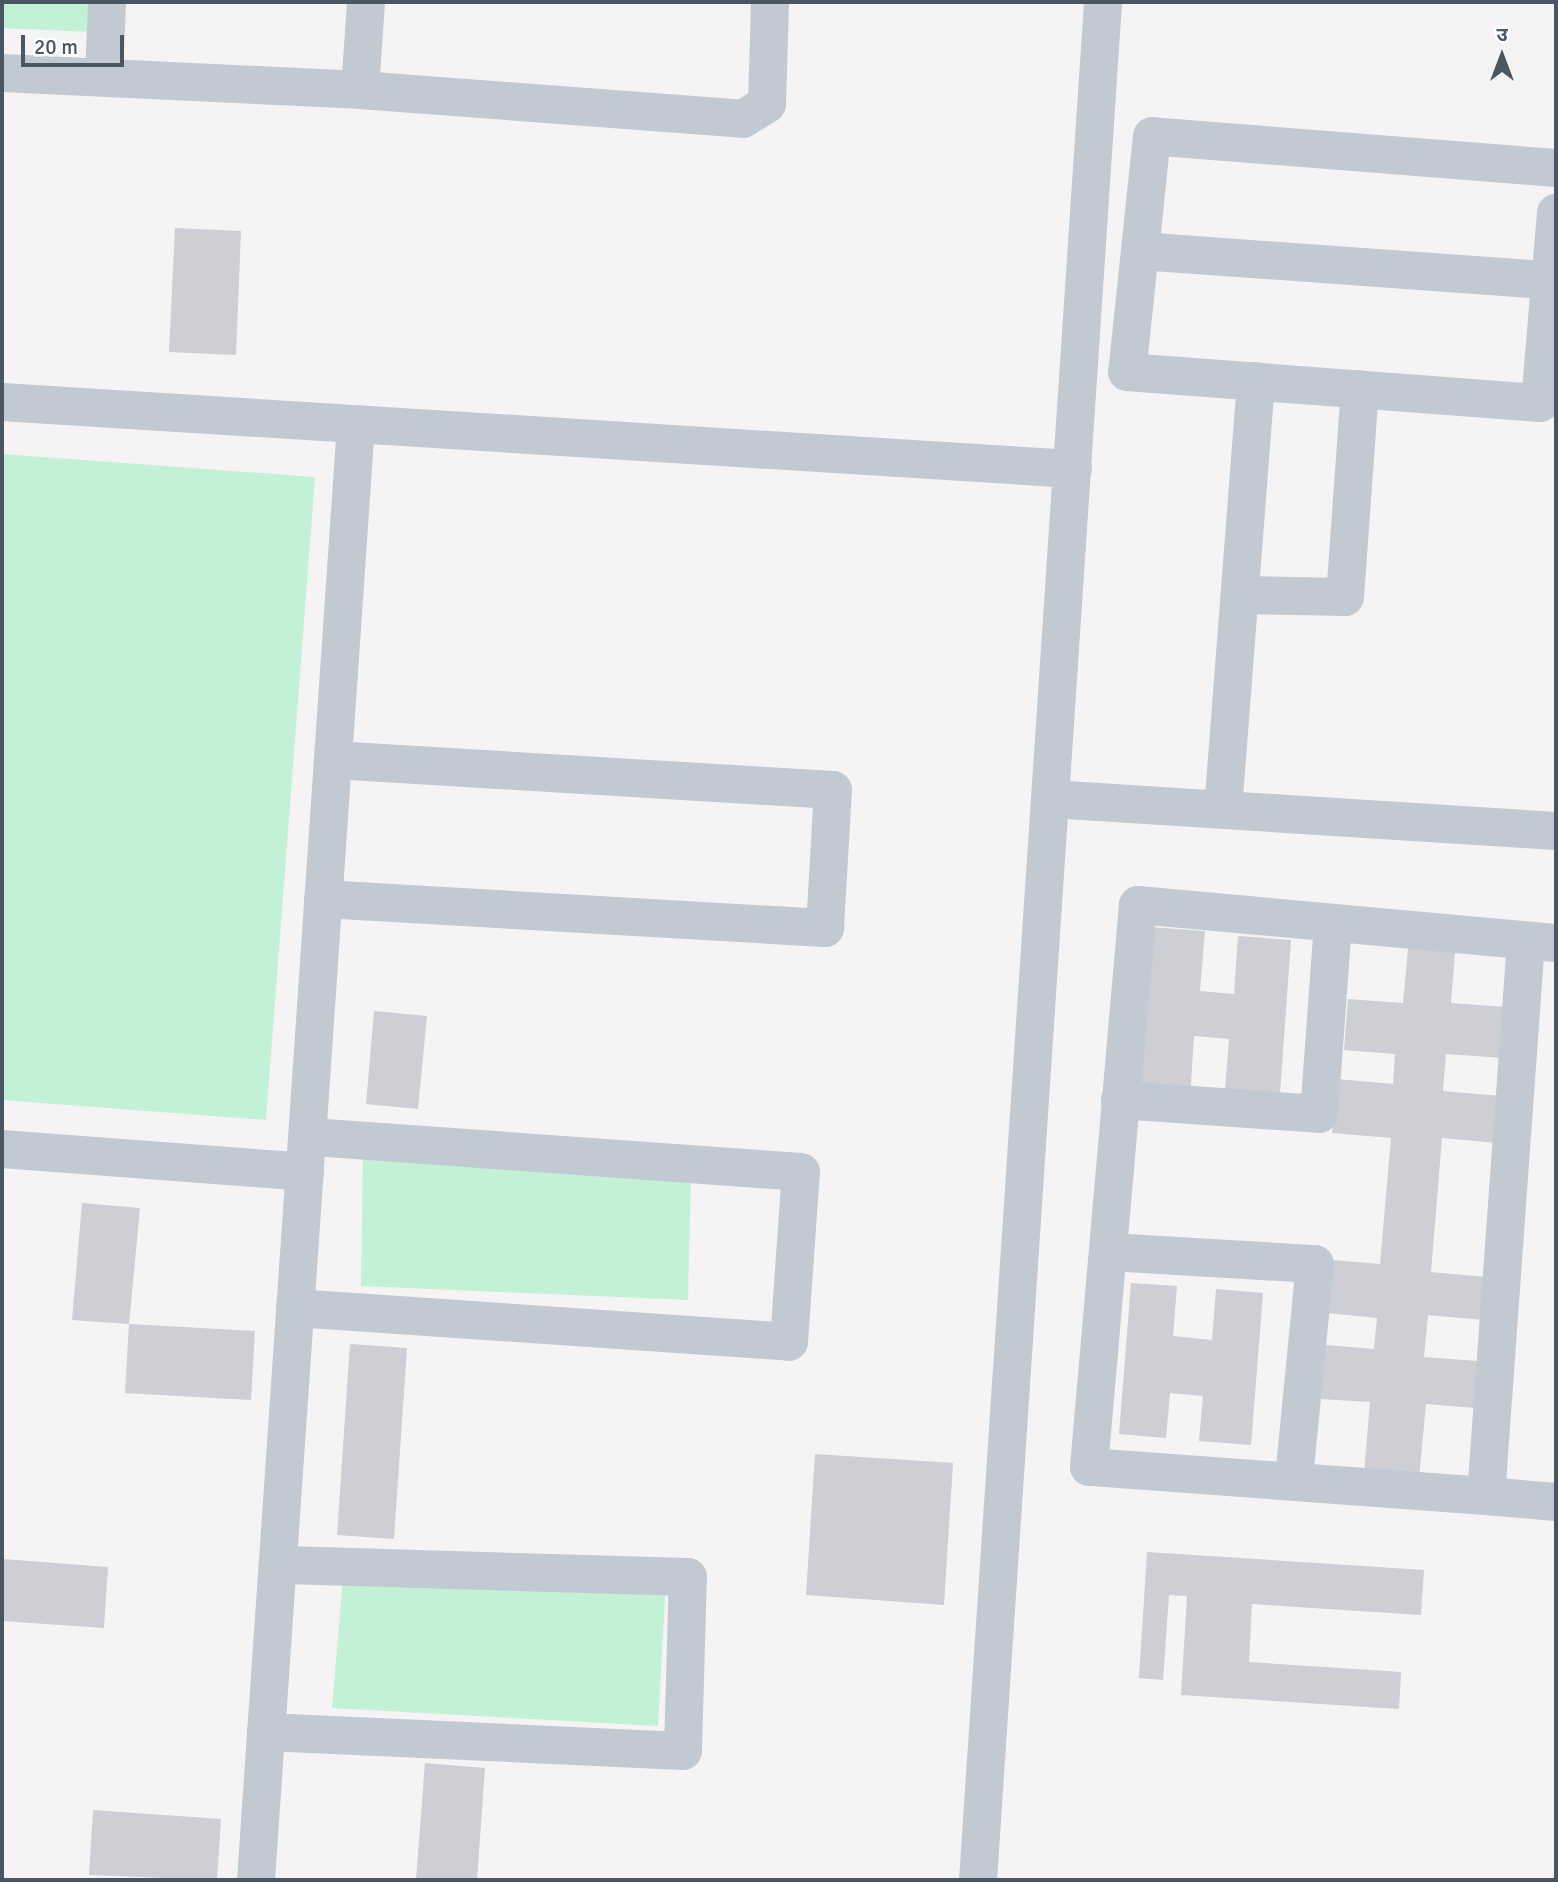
<!DOCTYPE html>
<meta charset="utf-8">
<style>
body{margin:0}
#map{position:relative;width:1558px;height:1882px;overflow:hidden;background:#f5f3f3;font-family:Signika,"Noto Sans Devanagari",sans-serif}
div>[style]{position:absolute}
.green>*{inset:0;background:#c3f1d5}
.building>*{inset:0;background:#cdcfd5}
.minor>*{height:38px;margin:-19px;padding:0 19px;transform-origin:19px;border-radius:19px;background:#c1cad2}
span{translate:-50% -50%;white-space:nowrap;text-align:center;line-height:1.15;-webkit-text-stroke:7px #fff;paint-order:stroke}
.frame{position:absolute;inset:0;border:4px solid #4a5661;pointer-events:none}
.north{position:absolute;left:1467px;top:21px;width:70px;height:70px;-webkit-text-stroke:5px #fff;paint-order:stroke;rotate:0deg;font-size:19px;font-weight:700;line-height:28px;text-align:center;color:#4a5661}
.north::after{content:'';display:block;margin:auto;width:24px;height:32px;background:#4a5661;clip-path:polygon(50% 0,100% 100%,50% 72%,0 100%)}
.scale{position:absolute;left:21px;top:35px;width:103px;height:32px;box-sizing:border-box;border:4px solid #4a5661;border-top:0;padding-left:9px;font-size:21px;line-height:24px;white-space:nowrap;color:#4a5661;-webkit-text-stroke:5px #fff;paint-order:stroke}
</style>
<div id="map">
<div class="green">
<i style="clip-path:polygon(2px 2px,116px 2px,114px 33px,2px 28px)"></i>
<i style="clip-path:polygon(2px 454px,315px 477px,266px 1120px,2px 1100px)"></i>
<i style="clip-path:polygon(363px 1152px,691px 1173px,688px 1300px,361px 1286px)"></i>
<i style="clip-path:polygon(344px 1567px,666px 1580px,658px 1726px,332px 1708px)"></i>
</div>
<div class="building">
<i style="clip-path:polygon(175px 228px,241px 231px,236px 355px,169px 352px)"></i>
<i style="clip-path:polygon(1150px 927px,1205px 931px,1200px 991px,1234px 994px,1238px 936px,1291px 940px,1279px 1108px,1224px 1104px,1229px 1039px,1194px 1036px,1190px 1099px,1138px 1095px)"></i>
<i style="clip-path:polygon(1409px 938px,1456px 941px,1451px 1003px,1507px 1007px,1503px 1058px,1446px 1054px,1443px 1091px,1501px 1096px,1497px 1143px,1442px 1138px,1431px 1272px,1486px 1277px,1483px 1320px,1428px 1315px,1424px 1357px,1478px 1361px,1474px 1408px,1426px 1404px,1419px 1479px,1364px 1474px,1370px 1402px,1320px 1399px,1325px 1345px,1374px 1349px,1377px 1318px,1327px 1313px,1332px 1260px,1380px 1264px,1391px 1138px,1332px 1133px,1337px 1079px,1393px 1084px,1395px 1054px,1344px 1050px,1348px 999px,1403px 1003px)"></i>
<i style="clip-path:polygon(374px 1011px,427px 1016px,418px 1109px,366px 1104px)"></i>
<i style="clip-path:polygon(82px 1203px,140px 1208px,129px 1324px,72px 1320px)"></i>
<i style="clip-path:polygon(1131px 1283px,1177px 1286px,1173px 1336px,1212px 1340px,1216px 1289px,1263px 1293px,1251px 1445px,1199px 1441px,1203px 1396px,1170px 1393px,1166px 1438px,1119px 1434px)"></i>
<i style="clip-path:polygon(129px 1324px,255px 1331px,251px 1400px,125px 1393px)"></i>
<i style="clip-path:polygon(350px 1344px,407px 1348px,394px 1539px,337px 1535px)"></i>
<i style="clip-path:polygon(815px 1454px,953px 1463px,944px 1605px,806px 1595px)"></i>
<i style="clip-path:polygon(1147px 1552px,1424px 1570px,1421px 1615px,1252px 1604px,1249px 1662px,1401px 1672px,1399px 1709px,1181px 1695px,1187px 1596px,1169px 1595px,1163px 1680px,1139px 1678px)"></i>
<i style="clip-path:polygon(2px 1559px,108px 1567px,104px 1628px,2px 1621px)"></i>
<i style="clip-path:polygon(425px 1763px,485px 1768px,477px 1880px,416px 1880px)"></i>
<i style="clip-path:polygon(93px 1810px,221px 1819px,217px 1880px,89px 1875px)"></i>
</div>
<div class="minor">
<i style="left:2px;top:73px;width:358px;rotate:2.7deg"></i>
<i style="left:360px;top:90px;width:384px;rotate:4.3deg"></i>
<i style="left:743px;top:119px;width:28px;rotate:-32deg"></i>
<i style="left:767px;top:104px;width:102px;rotate:-88.3deg"></i>
<i style="left:104px;top:77px;width:75px;rotate:-87.7deg"></i>
<i style="left:360px;top:90px;width:88px;rotate:-86.1deg"></i>
<i style="left:1556px;top:168px;width:405px;rotate:-175.5deg"></i>
<i style="left:1152px;top:136px;width:237px;rotate:96deg"></i>
<i style="left:1127px;top:372px;width:414px;rotate:4.3deg"></i>
<i style="left:1540px;top:403px;width:191px;rotate:-85.2deg"></i>
<i style="left:1140px;top:251px;width:417px;rotate:4.1deg"></i>
<i style="left:2px;top:402px;width:1073px;rotate:3.58deg"></i>
<i style="left:1240px;top:595px;width:105px;rotate:1.1deg"></i>
<i style="left:1345px;top:597px;width:208px;rotate:-85.9deg"></i>
<i style="left:1051px;top:799px;width:506px;rotate:3.63deg"></i>
<i style="left:1223px;top:810px;width:430px;rotate:-85.6deg"></i>
<i style="left:323px;top:899px;width:503px;rotate:3.31deg"></i>
<i style="left:825px;top:928px;width:138px;rotate:-86.7deg"></i>
<i style="left:833px;top:790px;width:501px;rotate:-176.57deg"></i>
<i style="left:1526px;top:941px;width:556px;rotate:94.12deg"></i>
<i style="left:1486px;top:1496px;width:398px;rotate:-175.8deg"></i>
<i style="left:1089px;top:1467px;width:564px;rotate:-85.02deg"></i>
<i style="left:1138px;top:905px;width:420px;rotate:5.2deg"></i>
<i style="left:1120px;top:1100px;width:199px;rotate:4deg"></i>
<i style="left:1319px;top:1114px;width:191px;rotate:-85.8deg"></i>
<i style="left:2px;top:1149px;width:304px;rotate:4.3deg"></i>
<i style="left:1110px;top:1252px;width:205px;rotate:3.4deg"></i>
<i style="left:1315px;top:1264px;width:215px;rotate:95.6deg"></i>
<i style="left:295px;top:1308px;width:495px;rotate:3.9deg"></i>
<i style="left:789px;top:1342px;width:170px;rotate:-86deg"></i>
<i style="left:801px;top:1172px;width:495px;rotate:-175.9deg"></i>
<i style="left:1486px;top:1496px;width:70px;rotate:4.9deg"></i>
<i style="left:266px;top:1732px;width:417px;rotate:2.6deg"></i>
<i style="left:683px;top:1751px;width:174px;rotate:-88.4deg"></i>
<i style="left:688px;top:1577px;width:410px;rotate:-178.3deg"></i>
<i style="left:256px;top:1880px;width:1459px;rotate:-86.07deg"></i>
<i style="left:978px;top:1880px;width:1882px;rotate:-86.19deg"></i>
</div>
<div class="frame"></div>
<div class="north">उ</div>
<div class="scale">20 m</div>
</div>
